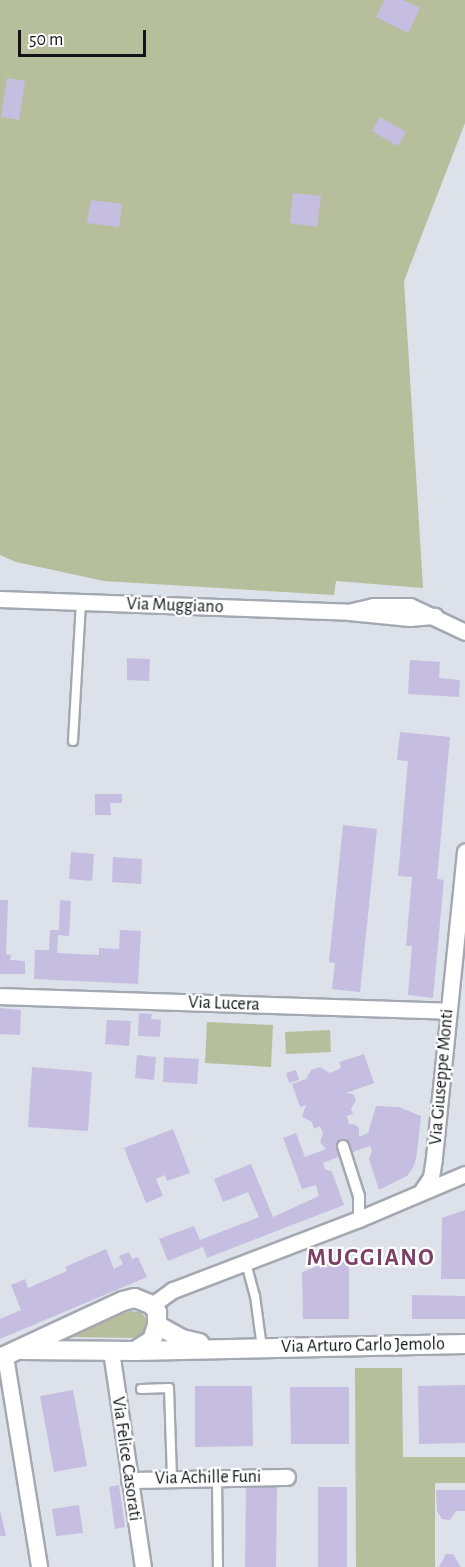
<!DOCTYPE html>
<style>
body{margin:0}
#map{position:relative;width:465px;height:1567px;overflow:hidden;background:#dce1ea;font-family:"Alegreya Sans",sans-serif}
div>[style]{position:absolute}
.green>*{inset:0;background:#b7be9c}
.building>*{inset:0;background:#c6bee1}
.roads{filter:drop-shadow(2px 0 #a4a8b1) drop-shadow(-2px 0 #a4a8b1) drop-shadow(0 2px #a4a8b1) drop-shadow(0 -2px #a4a8b1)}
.service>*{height:8px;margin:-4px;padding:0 4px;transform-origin:4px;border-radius:4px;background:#fff}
.pedestrian>*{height:10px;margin:-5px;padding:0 5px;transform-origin:5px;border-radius:5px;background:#fff}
.minor>*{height:15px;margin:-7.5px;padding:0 7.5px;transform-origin:7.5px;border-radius:7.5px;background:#fff}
.tertiary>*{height:18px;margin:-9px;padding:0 9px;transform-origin:9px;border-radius:9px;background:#fff}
span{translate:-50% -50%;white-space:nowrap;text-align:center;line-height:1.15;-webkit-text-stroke:4.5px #fff;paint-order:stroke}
.street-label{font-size:18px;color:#121417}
.district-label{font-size:24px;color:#7b3f68;font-weight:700;letter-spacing:1.5px}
.scale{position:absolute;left:18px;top:30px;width:128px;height:27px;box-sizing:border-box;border:3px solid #121417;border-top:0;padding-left:8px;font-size:18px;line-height:21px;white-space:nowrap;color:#121417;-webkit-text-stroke:4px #fff;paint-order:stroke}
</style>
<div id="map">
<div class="green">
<i style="clip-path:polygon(0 0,465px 0,465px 123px,404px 281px,423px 588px,336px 581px,334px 595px,104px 581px,16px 562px,0 555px)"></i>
<i style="clip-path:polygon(207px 1022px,273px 1025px,271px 1067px,205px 1063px)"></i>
<i style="clip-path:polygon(330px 1030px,331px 1052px,286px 1054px,285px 1032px)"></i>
<i style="clip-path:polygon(130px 1311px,141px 1312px,147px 1320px,146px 1333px,140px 1338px,70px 1337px,72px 1334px)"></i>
<i style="clip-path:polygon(355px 1368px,402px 1368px,403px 1457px,465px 1457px,465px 1483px,435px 1483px,435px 1567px,356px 1567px)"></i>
</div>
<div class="building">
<i style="clip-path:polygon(384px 0,403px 0,420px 8px,408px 33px,376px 17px)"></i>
<i style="clip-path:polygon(7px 78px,25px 81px,19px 120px,1px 117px)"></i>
<i style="clip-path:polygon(380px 117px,406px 132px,398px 146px,372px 131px)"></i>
<i style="clip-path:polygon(293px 193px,321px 196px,317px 227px,290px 223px)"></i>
<i style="clip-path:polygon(91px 200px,122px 204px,119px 227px,87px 223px)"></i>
<i style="clip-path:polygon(127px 658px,150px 659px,149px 681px,127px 680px)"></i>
<i style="clip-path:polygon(410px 660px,440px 662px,439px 678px,460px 680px,459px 697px,408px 694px)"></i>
<i style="clip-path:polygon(400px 732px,450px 737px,437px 879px,444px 880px,433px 998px,408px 995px,412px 946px,406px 946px,412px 877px,398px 876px,408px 761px,397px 760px)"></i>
<i style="clip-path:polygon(95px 794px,122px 794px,122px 803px,110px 803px,111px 815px,95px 815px)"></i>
<i style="clip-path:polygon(343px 825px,377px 829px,360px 992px,332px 989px,335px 963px,329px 962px)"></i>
<i style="clip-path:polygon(71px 852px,94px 854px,92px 881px,69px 879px)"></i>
<i style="clip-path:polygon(113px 857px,142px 859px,141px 884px,112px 882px)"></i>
<i style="clip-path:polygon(0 900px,8px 900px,6px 954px,11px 955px,10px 960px,25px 961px,25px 974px,0 974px)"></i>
<i style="clip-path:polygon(60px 900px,71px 901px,69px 936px,58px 935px,57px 953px,99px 955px,99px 948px,119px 949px,120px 930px,141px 931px,138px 984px,34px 979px,35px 950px,49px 950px,50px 930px,59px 930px)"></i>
<i style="clip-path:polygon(0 1008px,21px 1010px,20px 1035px,0 1034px)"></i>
<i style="clip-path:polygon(139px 1013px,152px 1014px,151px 1019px,161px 1020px,160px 1037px,138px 1036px)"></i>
<i style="clip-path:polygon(107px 1020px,131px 1021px,129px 1046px,105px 1044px)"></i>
<i style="clip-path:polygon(364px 1054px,374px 1083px,346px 1093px,353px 1094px,356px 1100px,351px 1109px,353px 1114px,347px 1116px,349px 1124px,354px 1124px,359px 1128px,359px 1137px,368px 1133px,376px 1106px,399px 1107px,421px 1116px,417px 1153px,414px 1166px,407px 1176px,379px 1190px,369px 1159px,372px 1151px,370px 1146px,338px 1157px,323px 1163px,325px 1169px,332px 1172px,344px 1205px,207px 1258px,203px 1247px,168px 1261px,159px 1239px,194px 1226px,200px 1240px,259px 1217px,248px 1192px,223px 1202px,214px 1179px,251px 1164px,273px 1217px,319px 1196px,316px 1185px,302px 1189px,283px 1138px,296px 1133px,305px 1157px,326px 1149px,320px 1142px,323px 1134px,320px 1126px,314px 1129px,312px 1122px,302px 1117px,306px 1105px,300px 1107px,292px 1084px,306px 1079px,311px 1070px,320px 1067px,330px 1073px,341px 1068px,339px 1062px)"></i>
<i style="clip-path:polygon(137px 1055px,156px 1057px,154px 1080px,135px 1078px)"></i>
<i style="clip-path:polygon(164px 1057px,199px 1059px,197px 1084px,163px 1082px)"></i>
<i style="clip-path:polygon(32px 1067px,92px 1072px,88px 1131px,28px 1127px)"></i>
<i style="clip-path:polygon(296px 1070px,299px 1080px,289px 1083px,286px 1073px)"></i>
<i style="clip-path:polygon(173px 1129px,190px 1173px,167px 1181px,165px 1175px,156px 1179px,163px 1196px,146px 1203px,124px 1148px)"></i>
<i style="clip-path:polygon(465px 1210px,465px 1279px,441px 1279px,442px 1218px)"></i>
<i style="clip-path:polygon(106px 1249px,114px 1269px,123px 1264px,119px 1256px,129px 1252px,132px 1259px,138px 1257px,147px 1277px,0 1339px,0 1319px,21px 1310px,11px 1285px,25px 1279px,28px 1288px,67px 1271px,65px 1267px)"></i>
<i style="clip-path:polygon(349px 1254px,349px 1319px,303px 1319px,302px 1272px)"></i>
<i style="clip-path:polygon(412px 1295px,465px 1296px,465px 1319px,412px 1319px)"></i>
<i style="clip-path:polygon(465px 1385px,465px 1443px,419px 1444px,418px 1386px)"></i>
<i style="clip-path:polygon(195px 1386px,252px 1386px,253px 1446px,195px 1447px)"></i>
<i style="clip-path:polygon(290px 1387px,349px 1387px,349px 1444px,291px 1444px)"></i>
<i style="clip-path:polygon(73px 1390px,87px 1466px,54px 1472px,40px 1396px)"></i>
<i style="clip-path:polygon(119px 1485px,125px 1527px,115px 1529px,109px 1487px)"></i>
<i style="clip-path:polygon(246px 1487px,277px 1487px,276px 1567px,245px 1567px)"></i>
<i style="clip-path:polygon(318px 1487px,347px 1487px,347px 1567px,318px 1567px)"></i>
<i style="clip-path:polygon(436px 1490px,465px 1490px,465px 1511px,456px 1511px,450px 1520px,442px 1519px,437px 1511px)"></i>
<i style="clip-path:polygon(79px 1505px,83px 1533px,56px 1536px,52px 1509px)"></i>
<i style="clip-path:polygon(0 1510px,6px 1536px,0 1536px)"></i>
<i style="clip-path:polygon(446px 1554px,453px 1554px,461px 1567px,439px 1567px)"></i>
</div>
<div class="roads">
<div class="service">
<i style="left:73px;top:741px;width:138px;rotate:-86.7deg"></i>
<i style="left:246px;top:1263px;width:34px;rotate:75deg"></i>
<i style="left:255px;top:1296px;width:52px;rotate:82.3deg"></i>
<i style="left:141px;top:1389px;width:28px;rotate:-2deg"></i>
<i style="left:169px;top:1388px;width:90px;rotate:88.1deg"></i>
<i style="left:217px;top:1477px;width:90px;rotate:89.4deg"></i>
</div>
<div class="pedestrian">
<i style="left:343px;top:1146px;width:52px;rotate:72.3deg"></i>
<i style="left:359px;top:1196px;width:23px;rotate:90deg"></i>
</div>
<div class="minor">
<i style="left:0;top:599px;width:349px;rotate:2.1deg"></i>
<i style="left:349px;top:612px;width:61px;rotate:5.6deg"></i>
<i style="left:410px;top:618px;width:25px;rotate:-5deg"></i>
<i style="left:352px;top:611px;width:22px;rotate:-13deg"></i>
<i style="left:373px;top:606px;width:37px"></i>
<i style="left:410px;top:606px;width:61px;rotate:25.3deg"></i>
<i style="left:0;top:996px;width:448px;rotate:1.9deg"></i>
<i style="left:421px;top:1192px;width:18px;rotate:-56deg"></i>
<i style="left:431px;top:1177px;width:20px;rotate:-81deg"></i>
<i style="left:434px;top:1157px;width:307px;rotate:-84.2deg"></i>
<i style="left:152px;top:1305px;width:26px;rotate:-36deg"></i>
<i style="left:173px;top:1290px;width:199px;rotate:-20.9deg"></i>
<i style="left:359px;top:1219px;width:115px;rotate:-23deg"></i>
<i style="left:111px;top:1351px;width:218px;rotate:81.6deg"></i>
<i style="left:5px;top:1356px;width:214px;rotate:80.8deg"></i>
<i style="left:129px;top:1480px;width:158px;rotate:-1.1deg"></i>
</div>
<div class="tertiary">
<i style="left:157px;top:1325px;width:29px;rotate:29deg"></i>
<i style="left:182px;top:1339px;width:18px;rotate:13deg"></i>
<i style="left:22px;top:1350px;width:113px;rotate:0.5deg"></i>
<i style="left:135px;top:1351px;width:330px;rotate:-1.2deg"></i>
<i style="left:0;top:1358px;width:136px;rotate:-24.9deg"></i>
<i style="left:123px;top:1301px;width:12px;rotate:-14deg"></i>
<i style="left:135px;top:1298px;width:18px;rotate:22deg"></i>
<i style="left:152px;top:1305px;width:9px;rotate:54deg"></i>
<i style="left:157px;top:1312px;width:13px;rotate:90deg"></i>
<i style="left:157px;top:1325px;width:16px;rotate:108deg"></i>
<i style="left:152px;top:1340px;width:20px;rotate:147deg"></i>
</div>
</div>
<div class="street-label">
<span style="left:175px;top:606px;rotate:2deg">Via Muggiano</span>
<span style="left:224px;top:1004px;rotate:2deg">Via Lucera</span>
<span style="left:442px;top:1077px;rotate:-85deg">Via Giuseppe Monti</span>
<span style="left:363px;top:1346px;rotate:-1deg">Via Arturo Carlo Jemolo</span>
<span style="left:126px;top:1459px;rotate:82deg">Via Felice Casorati</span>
<span style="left:208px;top:1478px;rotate:-1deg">Via Achille Funi</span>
</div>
<div class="district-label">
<span style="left:371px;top:1259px">MUGGIANO</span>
</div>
<div class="scale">50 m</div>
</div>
